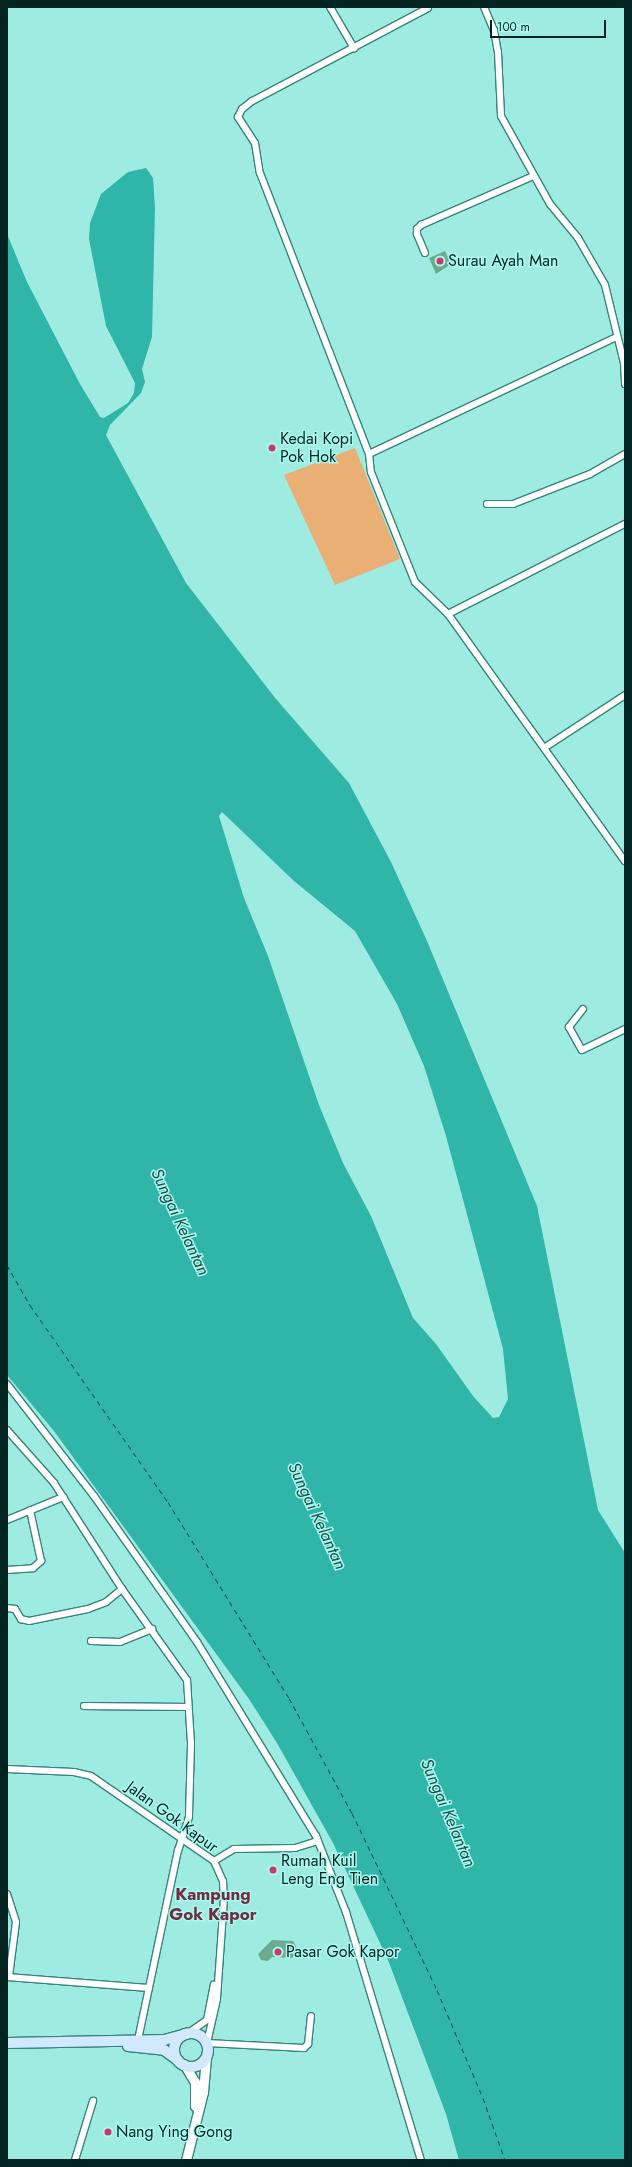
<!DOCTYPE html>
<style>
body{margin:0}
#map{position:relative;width:632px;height:2167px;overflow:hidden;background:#9eebe1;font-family:Jost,sans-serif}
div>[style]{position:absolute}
.green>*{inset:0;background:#e9af74}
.water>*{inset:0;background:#30b5a9}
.ferry>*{height:1px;margin-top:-0.5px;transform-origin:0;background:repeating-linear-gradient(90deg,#1a504b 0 5px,transparent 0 9px)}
.building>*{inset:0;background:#6cab90}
.roads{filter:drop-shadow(1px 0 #36847b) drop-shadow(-1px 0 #36847b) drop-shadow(0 1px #36847b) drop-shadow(0 -1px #36847b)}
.street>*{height:6px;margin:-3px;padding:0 3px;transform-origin:3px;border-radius:3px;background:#fff}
.secondary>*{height:9px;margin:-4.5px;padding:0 4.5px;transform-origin:4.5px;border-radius:4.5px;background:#fff}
.primary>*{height:10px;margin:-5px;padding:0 5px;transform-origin:5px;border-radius:5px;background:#d1e8fd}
.primary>.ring{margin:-5px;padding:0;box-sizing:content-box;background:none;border:10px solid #d1e8fd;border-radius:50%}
.dots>*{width:11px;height:11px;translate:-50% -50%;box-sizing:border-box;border:2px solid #abf8ee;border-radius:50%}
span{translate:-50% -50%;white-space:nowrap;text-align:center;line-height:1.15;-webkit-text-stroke:3px #abf8ee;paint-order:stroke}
.poi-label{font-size:16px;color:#032421}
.left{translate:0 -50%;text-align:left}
.street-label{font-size:16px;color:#032421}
.water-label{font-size:17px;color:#1a504b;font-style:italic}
.neighbourhood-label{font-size:17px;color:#722c3f;font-weight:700}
.frame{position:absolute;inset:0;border:8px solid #032421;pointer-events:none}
.scale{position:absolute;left:490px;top:20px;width:116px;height:18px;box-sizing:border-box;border:2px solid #032421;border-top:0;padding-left:5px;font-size:12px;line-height:14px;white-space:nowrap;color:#032421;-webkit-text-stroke:3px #abf8ee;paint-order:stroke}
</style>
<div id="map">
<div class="green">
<i style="clip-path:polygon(355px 448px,400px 559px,335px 585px,284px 475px)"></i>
</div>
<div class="water">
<i style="clip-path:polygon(evenodd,146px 168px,153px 178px,155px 208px,152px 337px,142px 369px,145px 382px,141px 393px,110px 425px,106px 435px,186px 583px,276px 699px,349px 783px,391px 862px,427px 941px,537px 1206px,598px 1510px,625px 1553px,625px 2160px,459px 2160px,446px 2114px,388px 1960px,333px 1843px,277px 1743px,249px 1699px,54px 1431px,7px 1375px,7px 234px,27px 282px,80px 384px,100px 417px,104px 418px,128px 403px,134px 393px,135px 383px,106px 326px,89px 239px,90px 223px,101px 194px,128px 172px,146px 168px,222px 812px,294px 881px,355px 931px,397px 1004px,424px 1066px,446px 1136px,503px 1349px,508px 1399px,499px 1417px,493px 1418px,473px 1396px,436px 1344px,413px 1318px,371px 1216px,343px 1163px,319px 1105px,268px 956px,244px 898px,219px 816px,222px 812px)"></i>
</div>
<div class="ferry">
<i style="left:7px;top:1265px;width:46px;rotate:60.1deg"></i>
<i style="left:30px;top:1305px;width:241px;rotate:55deg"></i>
<i style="left:168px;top:1502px;width:230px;rotate:58.3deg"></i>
<i style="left:289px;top:1698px;width:131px;rotate:61.3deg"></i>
<i style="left:352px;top:1813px;width:196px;rotate:64.3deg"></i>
<i style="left:437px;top:1990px;width:117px;rotate:66.9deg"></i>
<i style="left:483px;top:2098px;width:66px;rotate:70.5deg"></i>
</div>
<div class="building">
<i style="clip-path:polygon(445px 251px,451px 264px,436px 274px,429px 258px)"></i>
<i style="clip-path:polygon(272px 1940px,293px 1941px,298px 1950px,292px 1958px,272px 1957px,268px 1961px,261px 1960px,258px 1954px)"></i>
</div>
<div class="roads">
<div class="street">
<i style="left:330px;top:7px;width:48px;rotate:59.7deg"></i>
<i style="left:484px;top:7px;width:25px;rotate:67deg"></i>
<i style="left:494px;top:30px;width:22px;rotate:80deg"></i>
<i style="left:498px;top:52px;width:64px;rotate:87.3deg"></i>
<i style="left:501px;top:116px;width:101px;rotate:60.9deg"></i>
<i style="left:550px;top:204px;width:44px;rotate:50.5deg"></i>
<i style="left:578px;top:238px;width:54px;rotate:60.1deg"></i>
<i style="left:605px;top:285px;width:80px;rotate:76.3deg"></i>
<i style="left:624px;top:363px;width:21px;rotate:87deg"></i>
<i style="left:428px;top:8px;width:199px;rotate:152.1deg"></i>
<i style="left:252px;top:101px;width:13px;rotate:141deg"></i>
<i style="left:242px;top:109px;width:9px;rotate:117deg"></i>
<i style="left:238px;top:117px;width:31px;rotate:57deg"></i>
<i style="left:255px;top:143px;width:30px;rotate:81deg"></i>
<i style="left:260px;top:173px;width:301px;rotate:68.8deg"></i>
<i style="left:369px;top:454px;width:18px;rotate:84deg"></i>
<i style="left:371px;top:472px;width:118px;rotate:68.2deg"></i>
<i style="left:415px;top:582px;width:46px;rotate:44.1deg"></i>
<i style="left:448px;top:614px;width:304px;rotate:54.4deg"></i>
<i style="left:425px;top:253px;width:21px;rotate:-113deg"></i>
<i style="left:417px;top:234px;width:5px;rotate:-90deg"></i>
<i style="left:417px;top:229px;width:6px;rotate:-45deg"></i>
<i style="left:421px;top:225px;width:122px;rotate:-23.6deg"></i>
<i style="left:369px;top:454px;width:274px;rotate:-25.3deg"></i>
<i style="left:487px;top:504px;width:26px"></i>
<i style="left:513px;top:504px;width:83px;rotate:-21.3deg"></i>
<i style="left:590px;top:474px;width:40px;rotate:-29.7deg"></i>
<i style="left:448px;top:614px;width:199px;rotate:-27deg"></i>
<i style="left:544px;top:748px;width:97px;rotate:-33.2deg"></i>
<i style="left:583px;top:1009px;width:23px;rotate:128deg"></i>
<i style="left:569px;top:1027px;width:26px;rotate:61deg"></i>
<i style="left:582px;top:1050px;width:48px;rotate:-26deg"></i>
<i style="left:7px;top:1384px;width:142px;rotate:52.2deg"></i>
<i style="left:94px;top:1496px;width:179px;rotate:54.8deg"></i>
<i style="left:197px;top:1642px;width:228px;rotate:58.5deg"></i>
<i style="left:316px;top:1836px;width:82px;rotate:68.5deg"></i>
<i style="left:346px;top:1912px;width:259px;rotate:73.2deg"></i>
<i style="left:7px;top:1430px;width:71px;rotate:48.4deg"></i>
<i style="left:54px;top:1483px;width:126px;rotate:57.3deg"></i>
<i style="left:122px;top:1589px;width:112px;rotate:54.5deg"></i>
<i style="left:187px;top:1680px;width:64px;rotate:86.4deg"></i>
<i style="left:191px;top:1744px;width:73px;rotate:91.6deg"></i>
<i style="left:189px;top:1817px;width:35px;rotate:108deg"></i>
<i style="left:178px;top:1850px;width:194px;rotate:101.9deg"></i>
<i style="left:7px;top:1520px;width:61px;rotate:-22.3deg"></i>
<i style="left:7px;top:1570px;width:26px;rotate:-4deg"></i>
<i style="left:33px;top:1568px;width:11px;rotate:-41deg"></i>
<i style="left:41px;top:1561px;width:52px;rotate:-102.2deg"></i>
<i style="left:7px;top:1608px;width:8px;rotate:7deg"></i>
<i style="left:15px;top:1609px;width:12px;rotate:59deg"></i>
<i style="left:21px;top:1619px;width:8px;rotate:14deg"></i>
<i style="left:29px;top:1621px;width:60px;rotate:-11.5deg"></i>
<i style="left:88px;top:1609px;width:19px;rotate:-21deg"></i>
<i style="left:106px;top:1602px;width:21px;rotate:-39deg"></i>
<i style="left:91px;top:1641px;width:29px;rotate:2deg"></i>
<i style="left:120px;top:1642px;width:35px;rotate:-22deg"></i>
<i style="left:84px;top:1706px;width:104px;rotate:0.6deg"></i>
<i style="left:7px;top:1769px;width:67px;rotate:2.6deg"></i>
<i style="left:74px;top:1772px;width:17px;rotate:13deg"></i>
<i style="left:91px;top:1776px;width:150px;rotate:34.6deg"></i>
<i style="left:214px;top:1861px;width:22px;rotate:66deg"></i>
<i style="left:223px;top:1881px;width:17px;rotate:87deg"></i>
<i style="left:224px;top:1898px;width:101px;rotate:94deg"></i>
<i style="left:217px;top:1999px;width:45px;rotate:102.8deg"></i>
<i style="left:207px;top:2043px;width:97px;rotate:3deg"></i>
<i style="left:304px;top:2048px;width:6px;rotate:-45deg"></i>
<i style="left:308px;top:2044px;width:28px;rotate:-84deg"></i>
<i style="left:214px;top:1861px;width:23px;rotate:-31deg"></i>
<i style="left:234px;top:1849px;width:61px;rotate:-0.9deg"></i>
<i style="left:295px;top:1848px;width:24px;rotate:-17deg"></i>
<i style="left:7px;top:1894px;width:29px;rotate:72deg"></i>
<i style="left:16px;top:1922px;width:55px;rotate:97.3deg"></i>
<i style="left:7px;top:1977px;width:142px;rotate:4.4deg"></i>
<i style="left:187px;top:2034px;width:24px;rotate:-35deg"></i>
<i style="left:207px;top:2020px;width:36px;rotate:-79deg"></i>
<i style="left:75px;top:2160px;width:62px;rotate:-73deg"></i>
</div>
<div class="secondary">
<i style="left:184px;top:2064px;width:21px;rotate:59deg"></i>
<i style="left:195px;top:2082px;width:24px;rotate:90deg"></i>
<i style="left:186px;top:2160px;width:70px;rotate:-76deg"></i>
<i style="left:203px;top:2092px;width:34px;rotate:-85deg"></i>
</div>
<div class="primary">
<i class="ring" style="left:174px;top:2033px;width:24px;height:24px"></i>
<i style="left:7px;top:2043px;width:157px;rotate:-1.1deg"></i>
<i style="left:164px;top:2040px;width:24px;rotate:-15deg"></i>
<i style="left:128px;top:2046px;width:36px;rotate:6deg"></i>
<i style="left:164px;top:2050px;width:17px;rotate:36deg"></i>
</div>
</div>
<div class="dots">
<i style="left:440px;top:261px;background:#c83b68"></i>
<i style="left:272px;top:448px;background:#c83b68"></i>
<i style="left:273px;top:1870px;background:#c83b68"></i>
<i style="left:278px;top:1952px;background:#c83b68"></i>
<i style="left:108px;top:2132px;background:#c83b68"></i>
</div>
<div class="poi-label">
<span class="left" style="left:448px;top:261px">Surau Ayah Man</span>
<span class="left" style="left:280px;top:448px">Kedai Kopi<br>Pok Hok</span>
<span class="left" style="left:281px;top:1870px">Rumah Kuil<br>Leng Eng Tien</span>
<span class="left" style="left:286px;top:1952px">Pasar Gok Kapor</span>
<span class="left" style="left:116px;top:2132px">Nang Ying Gong</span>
</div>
<div class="street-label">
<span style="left:172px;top:1817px;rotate:36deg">Jalan Gok Kapur</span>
</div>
<div class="water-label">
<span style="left:180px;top:1222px;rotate:65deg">Sungai Kelantan</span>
<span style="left:317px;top:1516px;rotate:65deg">Sungai Kelantan</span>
<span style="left:448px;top:1813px;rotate:67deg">Sungai Kelantan</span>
</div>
<div class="neighbourhood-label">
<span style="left:213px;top:1905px">Kampung<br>Gok Kapor</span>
</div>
<div class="frame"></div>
<div class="scale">100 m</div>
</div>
